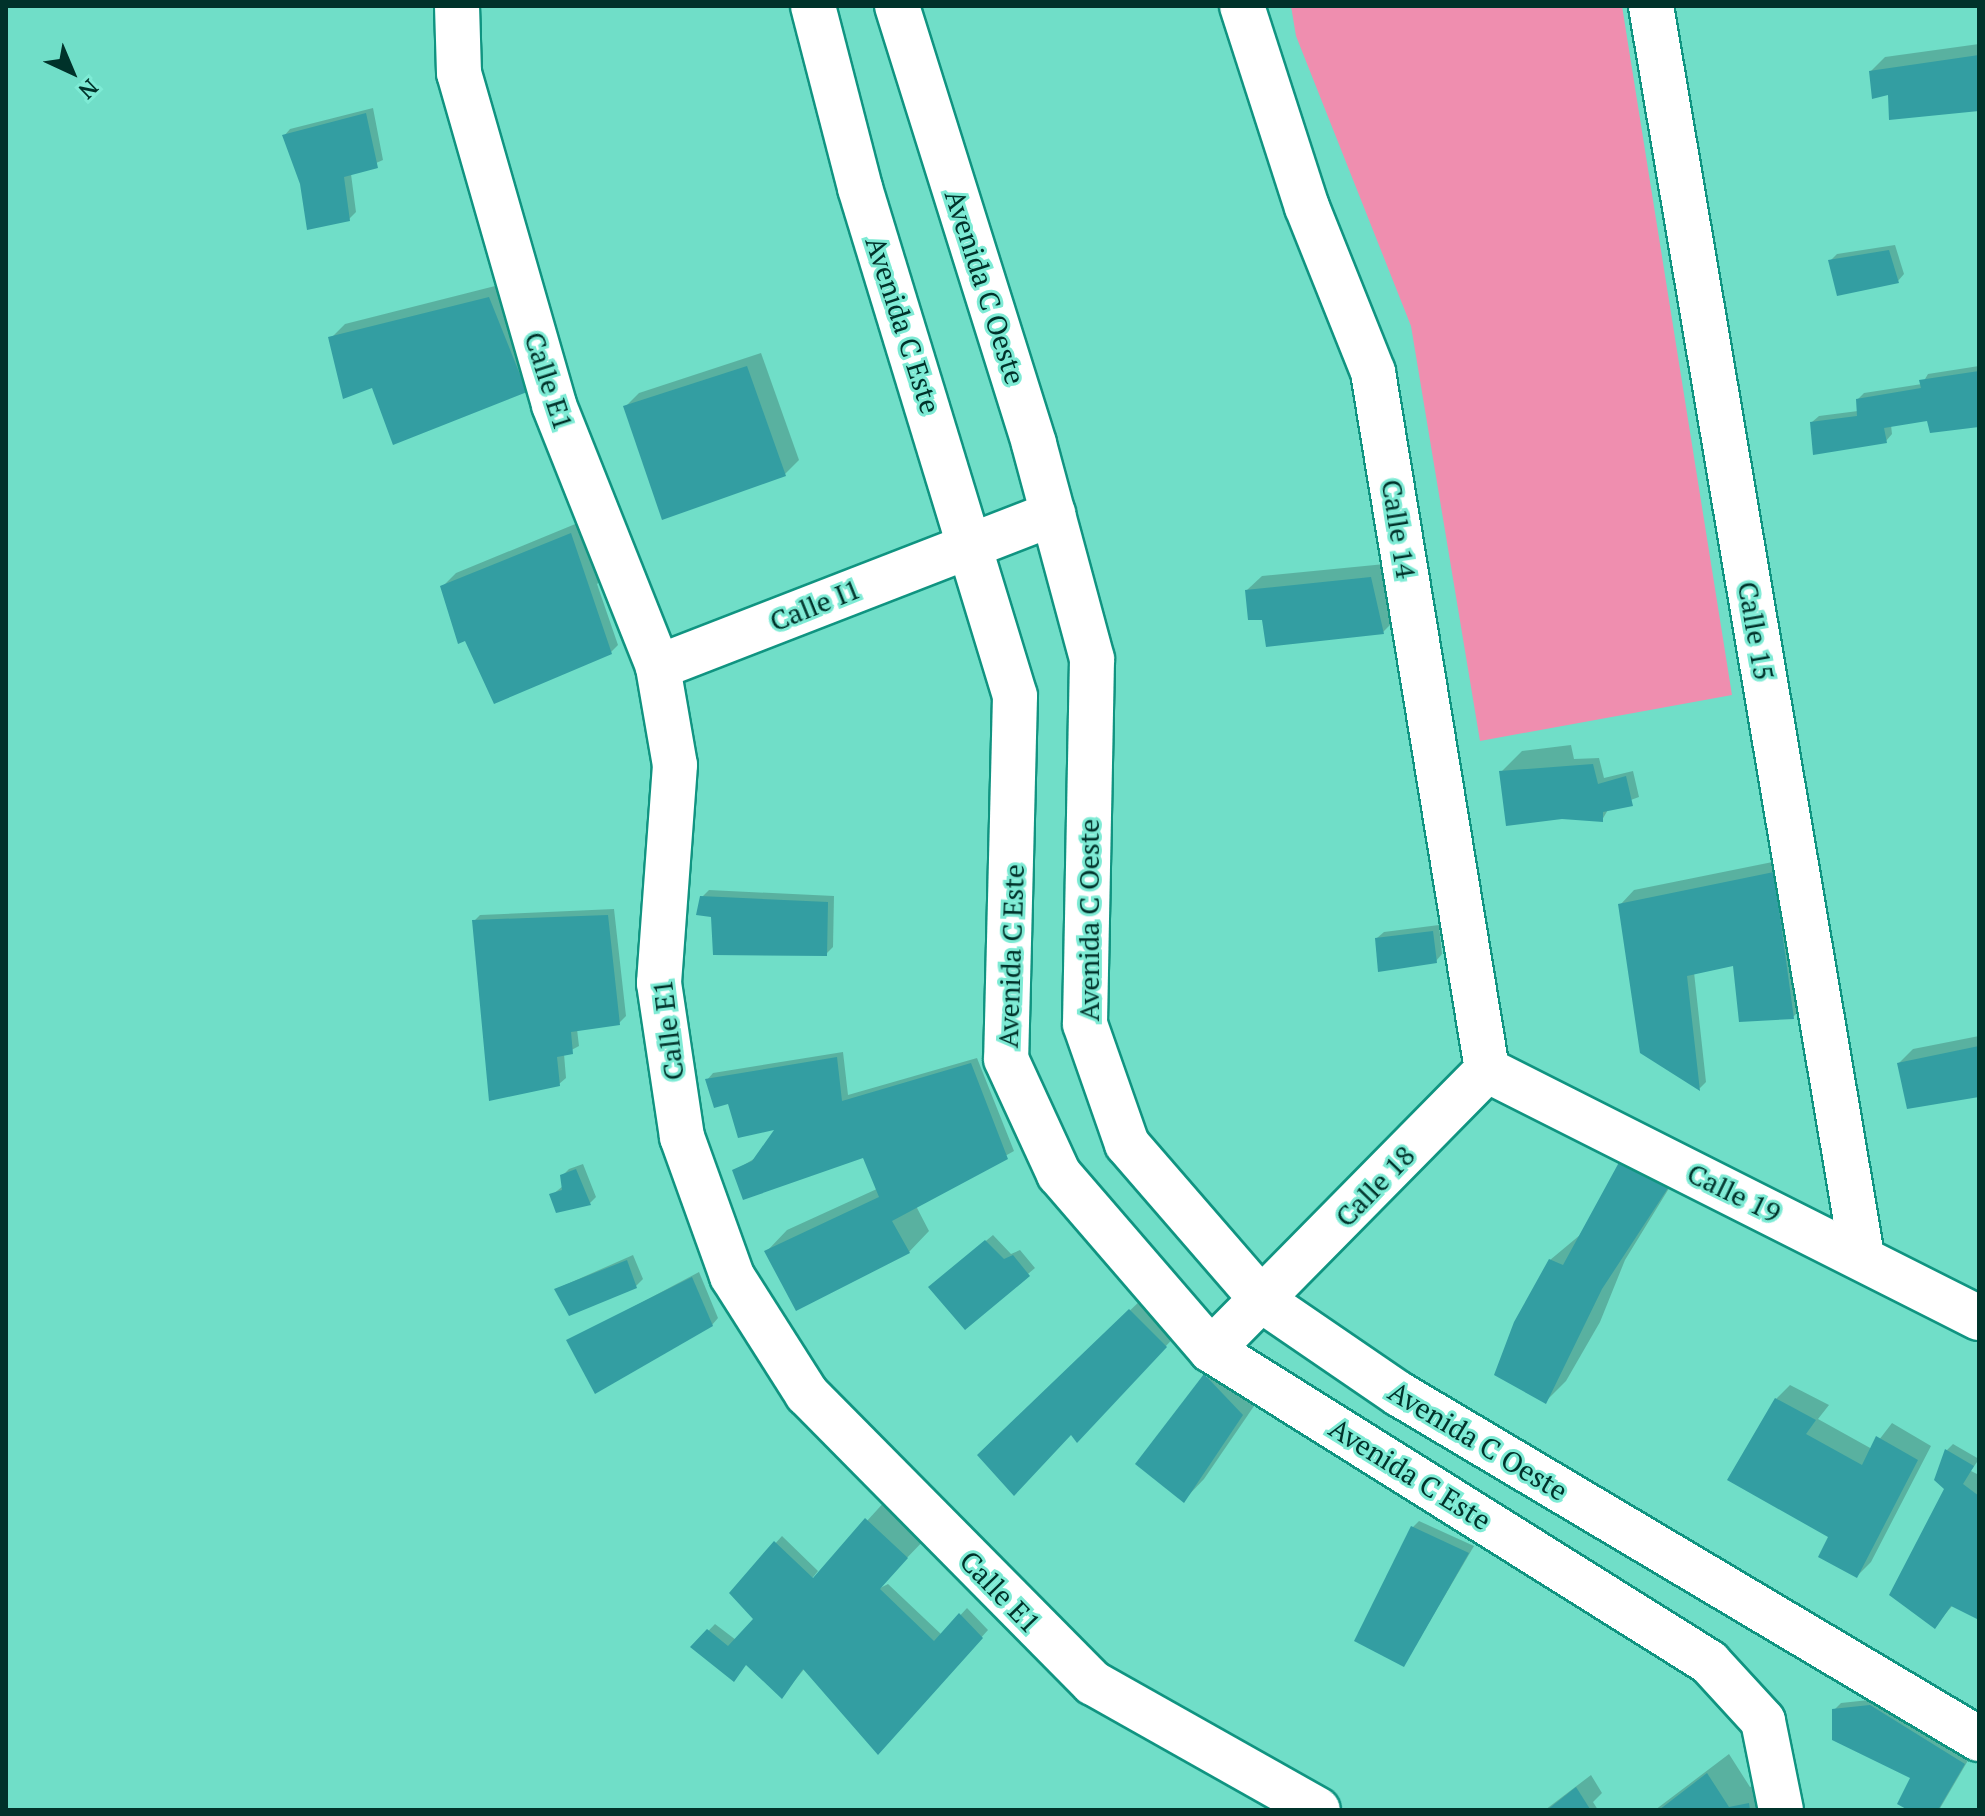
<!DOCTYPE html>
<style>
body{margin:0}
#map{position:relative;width:1985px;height:1816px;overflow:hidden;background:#70dec8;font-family:"PT Serif",serif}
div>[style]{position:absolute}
.green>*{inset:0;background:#ef8eaf}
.shadow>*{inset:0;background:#0003}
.building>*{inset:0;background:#339ea2}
.roads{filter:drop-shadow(2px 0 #109481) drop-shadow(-2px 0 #109481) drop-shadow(0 2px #109481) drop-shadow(0 -2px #109481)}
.street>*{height:44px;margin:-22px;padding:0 22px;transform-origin:22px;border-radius:22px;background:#fff}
span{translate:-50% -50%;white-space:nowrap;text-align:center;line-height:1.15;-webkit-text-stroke:6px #7eebd5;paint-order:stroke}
.street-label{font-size:28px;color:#00322a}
.frame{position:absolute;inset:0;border:8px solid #00322a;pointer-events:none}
.north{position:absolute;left:32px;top:32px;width:80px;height:80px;-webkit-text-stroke:6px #7eebd5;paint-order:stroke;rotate:136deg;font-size:22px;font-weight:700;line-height:32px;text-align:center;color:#00322a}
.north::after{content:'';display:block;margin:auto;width:28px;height:36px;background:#00322a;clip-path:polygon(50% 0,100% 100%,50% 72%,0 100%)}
</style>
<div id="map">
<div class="green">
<i style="clip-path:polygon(1291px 6px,1622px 6px,1732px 695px,1480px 741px,1411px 326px,1296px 36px)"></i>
</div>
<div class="shadow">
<i style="clip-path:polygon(1979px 44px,1979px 109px,1890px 93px,1871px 71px,1885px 57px)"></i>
<i style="clip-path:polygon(373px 108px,383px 160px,351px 174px,356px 212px,349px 219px,301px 184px,284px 136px,290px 129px)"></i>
<i style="clip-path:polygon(1895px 245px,1904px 274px,1898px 281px,1830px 261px,1837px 254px)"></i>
<i style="clip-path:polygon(503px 284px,518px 325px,510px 333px,533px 384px,526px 390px,374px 386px,331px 338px,345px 324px)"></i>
<i style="clip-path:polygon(761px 353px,799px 460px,785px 474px,625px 407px,639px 393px)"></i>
<i style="clip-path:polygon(1979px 366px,1979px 425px,1929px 419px,1891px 425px,1892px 434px,1886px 441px,1812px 422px,1819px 416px,1858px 411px,1858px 399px,1864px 393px,1922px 384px,1928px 374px)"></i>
<i style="clip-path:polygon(585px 520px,605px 577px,597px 584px,618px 645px,611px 652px,442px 587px,456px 573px)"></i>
<i style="clip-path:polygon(1385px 564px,1397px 618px,1383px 632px,1263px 618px,1247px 590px,1262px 576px)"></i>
<i style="clip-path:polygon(1571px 745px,1574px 759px,1599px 758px,1604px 778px,1633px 771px,1639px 797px,1609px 808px,1602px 820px,1501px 772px,1522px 751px)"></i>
<i style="clip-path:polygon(1788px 859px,1814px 996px,1793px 1017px,1735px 964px,1694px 972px,1706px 1082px,1700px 1088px,1642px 1052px,1620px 905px,1634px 890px)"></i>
<i style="clip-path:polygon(709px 890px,834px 896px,833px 947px,826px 954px,713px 916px,702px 897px)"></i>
<i style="clip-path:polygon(614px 909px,626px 1016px,619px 1023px,577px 1029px,579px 1046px,564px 1054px,566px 1078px,559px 1084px,474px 921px,480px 915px)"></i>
<i style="clip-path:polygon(1439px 925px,1442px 954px,1436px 961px,1377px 938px,1384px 932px)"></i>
<i style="clip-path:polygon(1979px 1036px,1979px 1095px,1899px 1063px,1913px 1049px)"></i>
<i style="clip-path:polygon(843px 1052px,848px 1095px,977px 1058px,1014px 1151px,916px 1206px,929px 1231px,909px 1252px,767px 1251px,787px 1230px,879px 1188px,864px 1155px,734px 1171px,757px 1157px,778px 1127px,729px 1101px,707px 1080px,713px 1073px)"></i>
<i style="clip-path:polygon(1624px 1157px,1679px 1172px,1625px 1260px,1600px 1322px,1566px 1381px,1545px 1402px,1550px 1260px,1580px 1235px)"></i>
<i style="clip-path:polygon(583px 1164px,596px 1197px,590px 1203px,552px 1195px,563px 1186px,562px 1176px,569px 1169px)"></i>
<i style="clip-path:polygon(993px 1235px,1011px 1254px,1020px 1250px,1035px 1268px,965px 1327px,938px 1281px)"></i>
<i style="clip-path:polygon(633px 1255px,643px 1279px,636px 1286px,556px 1289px)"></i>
<i style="clip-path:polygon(699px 1272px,718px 1318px,712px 1325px,569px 1341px)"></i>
<i style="clip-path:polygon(1144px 1297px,1180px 1331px,1091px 1426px,994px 1441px)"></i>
<i style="clip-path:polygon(1226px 1354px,1263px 1393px,1204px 1479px,1184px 1500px,1138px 1464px)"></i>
<i style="clip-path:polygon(1790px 1385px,1829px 1405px,1818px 1419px,1872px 1449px,1892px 1423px,1931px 1446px,1871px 1562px,1857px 1576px,1830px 1537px,1776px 1399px)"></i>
<i style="clip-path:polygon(1953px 1444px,1979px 1459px,1971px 1471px,1979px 1475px,1979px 1618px,1953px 1605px,1934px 1627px,1952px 1480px,1947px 1450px)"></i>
<i style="clip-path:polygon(887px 1499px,928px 1536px,876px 1590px,888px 1584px,942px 1635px,967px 1608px,988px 1630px,884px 1746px,805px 1668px,782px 1696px,747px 1663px,693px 1647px,715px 1624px,736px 1640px,756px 1619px,731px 1593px,782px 1536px,818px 1571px,794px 1601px)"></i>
<i style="clip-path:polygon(1419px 1521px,1474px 1546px,1404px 1665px,1413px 1527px)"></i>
<i style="clip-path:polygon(1878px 1699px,1970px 1757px,1939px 1810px,1912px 1810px,1912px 1778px,1834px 1710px,1841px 1703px)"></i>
<i style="clip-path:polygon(1729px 1754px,1750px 1787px,1769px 1783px,1776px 1810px,1655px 1810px)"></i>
<i style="clip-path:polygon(1591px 1775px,1602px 1793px,1593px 1802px,1598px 1810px,1545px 1810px)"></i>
</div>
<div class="building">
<i style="clip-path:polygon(1979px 55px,1979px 111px,1889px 120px,1888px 95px,1872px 99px,1869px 71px)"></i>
<i style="clip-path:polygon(366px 113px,378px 168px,344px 177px,350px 221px,307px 230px,300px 184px,282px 135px)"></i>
<i style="clip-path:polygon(1889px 250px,1899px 283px,1837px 296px,1828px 260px)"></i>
<i style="clip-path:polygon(489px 297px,527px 392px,393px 445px,372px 388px,343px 399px,328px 337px)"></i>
<i style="clip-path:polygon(747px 366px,786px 476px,662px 520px,623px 406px)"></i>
<i style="clip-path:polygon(1979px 371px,1979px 427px,1930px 433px,1927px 421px,1884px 428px,1887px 443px,1813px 455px,1810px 422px,1857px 416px,1856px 399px,1921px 388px,1919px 380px)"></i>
<i style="clip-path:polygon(571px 533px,612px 654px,494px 704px,465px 641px,458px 644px,440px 586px)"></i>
<i style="clip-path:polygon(1371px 577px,1384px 634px,1266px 647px,1262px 620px,1248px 620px,1245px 590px)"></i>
<i style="clip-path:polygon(1593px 764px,1598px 784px,1626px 776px,1633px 806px,1603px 812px,1603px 822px,1562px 819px,1506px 826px,1499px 771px)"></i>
<i style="clip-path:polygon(1774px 872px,1794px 1019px,1739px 1022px,1733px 966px,1687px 976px,1700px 1091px,1640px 1053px,1618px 904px)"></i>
<i style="clip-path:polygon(700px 896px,828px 902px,827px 956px,713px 955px,711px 917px,696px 915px)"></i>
<i style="clip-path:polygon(608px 915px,620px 1025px,571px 1032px,573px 1054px,557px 1057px,560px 1086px,489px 1101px,472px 920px)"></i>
<i style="clip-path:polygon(1433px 931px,1437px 963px,1378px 972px,1375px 938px)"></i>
<i style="clip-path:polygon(1979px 1046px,1979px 1097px,1907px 1109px,1897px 1063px)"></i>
<i style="clip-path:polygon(837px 1057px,842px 1101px,971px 1063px,1008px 1159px,892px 1221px,910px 1253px,796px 1311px,764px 1251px,879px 1197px,863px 1158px,743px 1200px,732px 1170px,752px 1161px,774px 1130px,738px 1138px,728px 1104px,714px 1108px,705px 1079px)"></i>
<i style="clip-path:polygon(1623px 1155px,1674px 1179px,1602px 1289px,1546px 1404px,1494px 1375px,1514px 1322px,1549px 1259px,1563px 1265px)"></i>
<i style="clip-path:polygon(576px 1169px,591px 1205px,556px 1213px,549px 1194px,562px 1190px,560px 1175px)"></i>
<i style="clip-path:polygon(985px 1240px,1004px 1259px,1013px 1255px,1030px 1276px,965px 1330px,928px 1287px)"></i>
<i style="clip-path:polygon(627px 1260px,637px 1288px,569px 1316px,554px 1289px)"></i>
<i style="clip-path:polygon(692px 1277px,713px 1326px,595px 1394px,566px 1340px)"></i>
<i style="clip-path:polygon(1129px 1309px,1167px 1347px,1077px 1443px,1071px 1435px,1014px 1496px,977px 1455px)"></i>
<i style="clip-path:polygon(1204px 1374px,1243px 1415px,1184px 1503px,1135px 1464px)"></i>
<i style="clip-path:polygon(1775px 1398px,1816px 1420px,1806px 1434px,1862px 1465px,1876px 1436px,1918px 1460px,1857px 1578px,1818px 1557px,1828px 1537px,1727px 1480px)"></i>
<i style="clip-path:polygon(1945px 1449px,1974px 1466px,1963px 1484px,1979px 1496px,1979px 1620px,1951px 1606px,1935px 1629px,1889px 1595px,1944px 1489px,1934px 1480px)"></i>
<i style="clip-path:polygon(865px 1518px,908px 1558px,880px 1589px,934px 1641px,959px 1613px,983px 1638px,878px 1755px,803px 1669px,782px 1699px,746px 1665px,734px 1682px,690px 1647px,707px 1629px,728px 1646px,753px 1619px,729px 1593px,774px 1541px,813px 1578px)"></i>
<i style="clip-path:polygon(1411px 1526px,1469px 1553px,1404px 1667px,1354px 1641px)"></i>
<i style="clip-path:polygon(1870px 1705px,1965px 1764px,1938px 1810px,1908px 1810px,1897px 1804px,1910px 1778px,1832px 1740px,1832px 1709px)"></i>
<i style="clip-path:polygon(1707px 1773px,1729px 1807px,1749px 1803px,1750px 1810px,1659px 1810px)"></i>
<i style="clip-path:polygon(1576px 1787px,1590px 1809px,1547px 1810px)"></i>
</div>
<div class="roads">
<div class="street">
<i style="left:457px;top:6px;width:67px;rotate:88.3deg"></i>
<i style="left:459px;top:73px;width:345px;rotate:74deg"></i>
<i style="left:554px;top:405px;width:282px;rotate:68.3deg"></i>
<i style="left:658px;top:667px;width:99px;rotate:80.2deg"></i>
<i style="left:675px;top:765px;width:219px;rotate:94.2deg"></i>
<i style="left:659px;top:983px;width:156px;rotate:81.5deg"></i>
<i style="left:682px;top:1137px;width:148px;rotate:70.2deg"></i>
<i style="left:732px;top:1276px;width:140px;rotate:57.6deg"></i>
<i style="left:807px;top:1394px;width:407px;rotate:45.3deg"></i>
<i style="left:1093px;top:1683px;width:258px;rotate:29.4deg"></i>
<i style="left:813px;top:6px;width:188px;rotate:75.5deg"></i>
<i style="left:860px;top:188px;width:531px;rotate:73.03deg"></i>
<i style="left:1015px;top:696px;width:363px;rotate:91.4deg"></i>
<i style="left:1006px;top:1059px;width:127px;rotate:65.3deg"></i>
<i style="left:1059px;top:1174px;width:233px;rotate:49.2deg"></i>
<i style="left:1211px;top:1350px;width:588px;rotate:32.07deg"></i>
<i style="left:1709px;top:1662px;width:80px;rotate:47.5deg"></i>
<i style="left:1763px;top:1721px;width:91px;rotate:78.6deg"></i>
<i style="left:897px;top:6px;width:459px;rotate:72.6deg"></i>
<i style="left:1034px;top:444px;width:223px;rotate:74.9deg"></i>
<i style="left:1092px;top:659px;width:365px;rotate:91.1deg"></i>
<i style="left:1085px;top:1024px;width:127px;rotate:70.7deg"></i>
<i style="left:1127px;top:1144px;width:208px;rotate:49.1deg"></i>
<i style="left:1263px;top:1301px;width:165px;rotate:34.4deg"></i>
<i style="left:1399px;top:1394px;width:675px;rotate:30.75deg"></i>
<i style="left:1242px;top:6px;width:211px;rotate:72.1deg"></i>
<i style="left:1307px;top:207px;width:178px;rotate:68.2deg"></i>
<i style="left:1373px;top:372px;width:707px;rotate:80.72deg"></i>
<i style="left:1651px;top:6px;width:1268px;rotate:80.42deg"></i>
<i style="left:658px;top:667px;width:424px;rotate:-21.2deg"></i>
<i style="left:1487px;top:1070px;width:551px;rotate:26.75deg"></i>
<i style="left:1211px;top:1350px;width:393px;rotate:-45.4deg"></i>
</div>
</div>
<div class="street-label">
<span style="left:985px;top:287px;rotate:72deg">Avenida C Oeste</span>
<span style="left:903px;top:325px;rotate:72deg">Avenida C Este</span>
<span style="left:549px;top:381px;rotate:72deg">Calle E1</span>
<span style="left:1399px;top:529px;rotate:81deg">Calle 14</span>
<span style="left:815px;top:605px;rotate:-22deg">Calle I1</span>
<span style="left:1756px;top:631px;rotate:80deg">Calle 15</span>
<span style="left:1089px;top:920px;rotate:-90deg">Avenida C Oeste</span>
<span style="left:1011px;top:956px;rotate:-88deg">Avenida C Este</span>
<span style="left:668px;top:1030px;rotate:-97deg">Calle E1</span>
<span style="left:1375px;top:1186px;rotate:-46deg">Calle 18</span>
<span style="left:1734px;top:1193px;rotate:26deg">Calle 19</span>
<span style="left:1478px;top:1441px;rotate:31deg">Avenida C Oeste</span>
<span style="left:1410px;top:1474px;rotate:32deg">Avenida C Este</span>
<span style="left:1000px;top:1592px;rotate:46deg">Calle E1</span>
</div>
<div class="frame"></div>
<div class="north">N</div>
</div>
